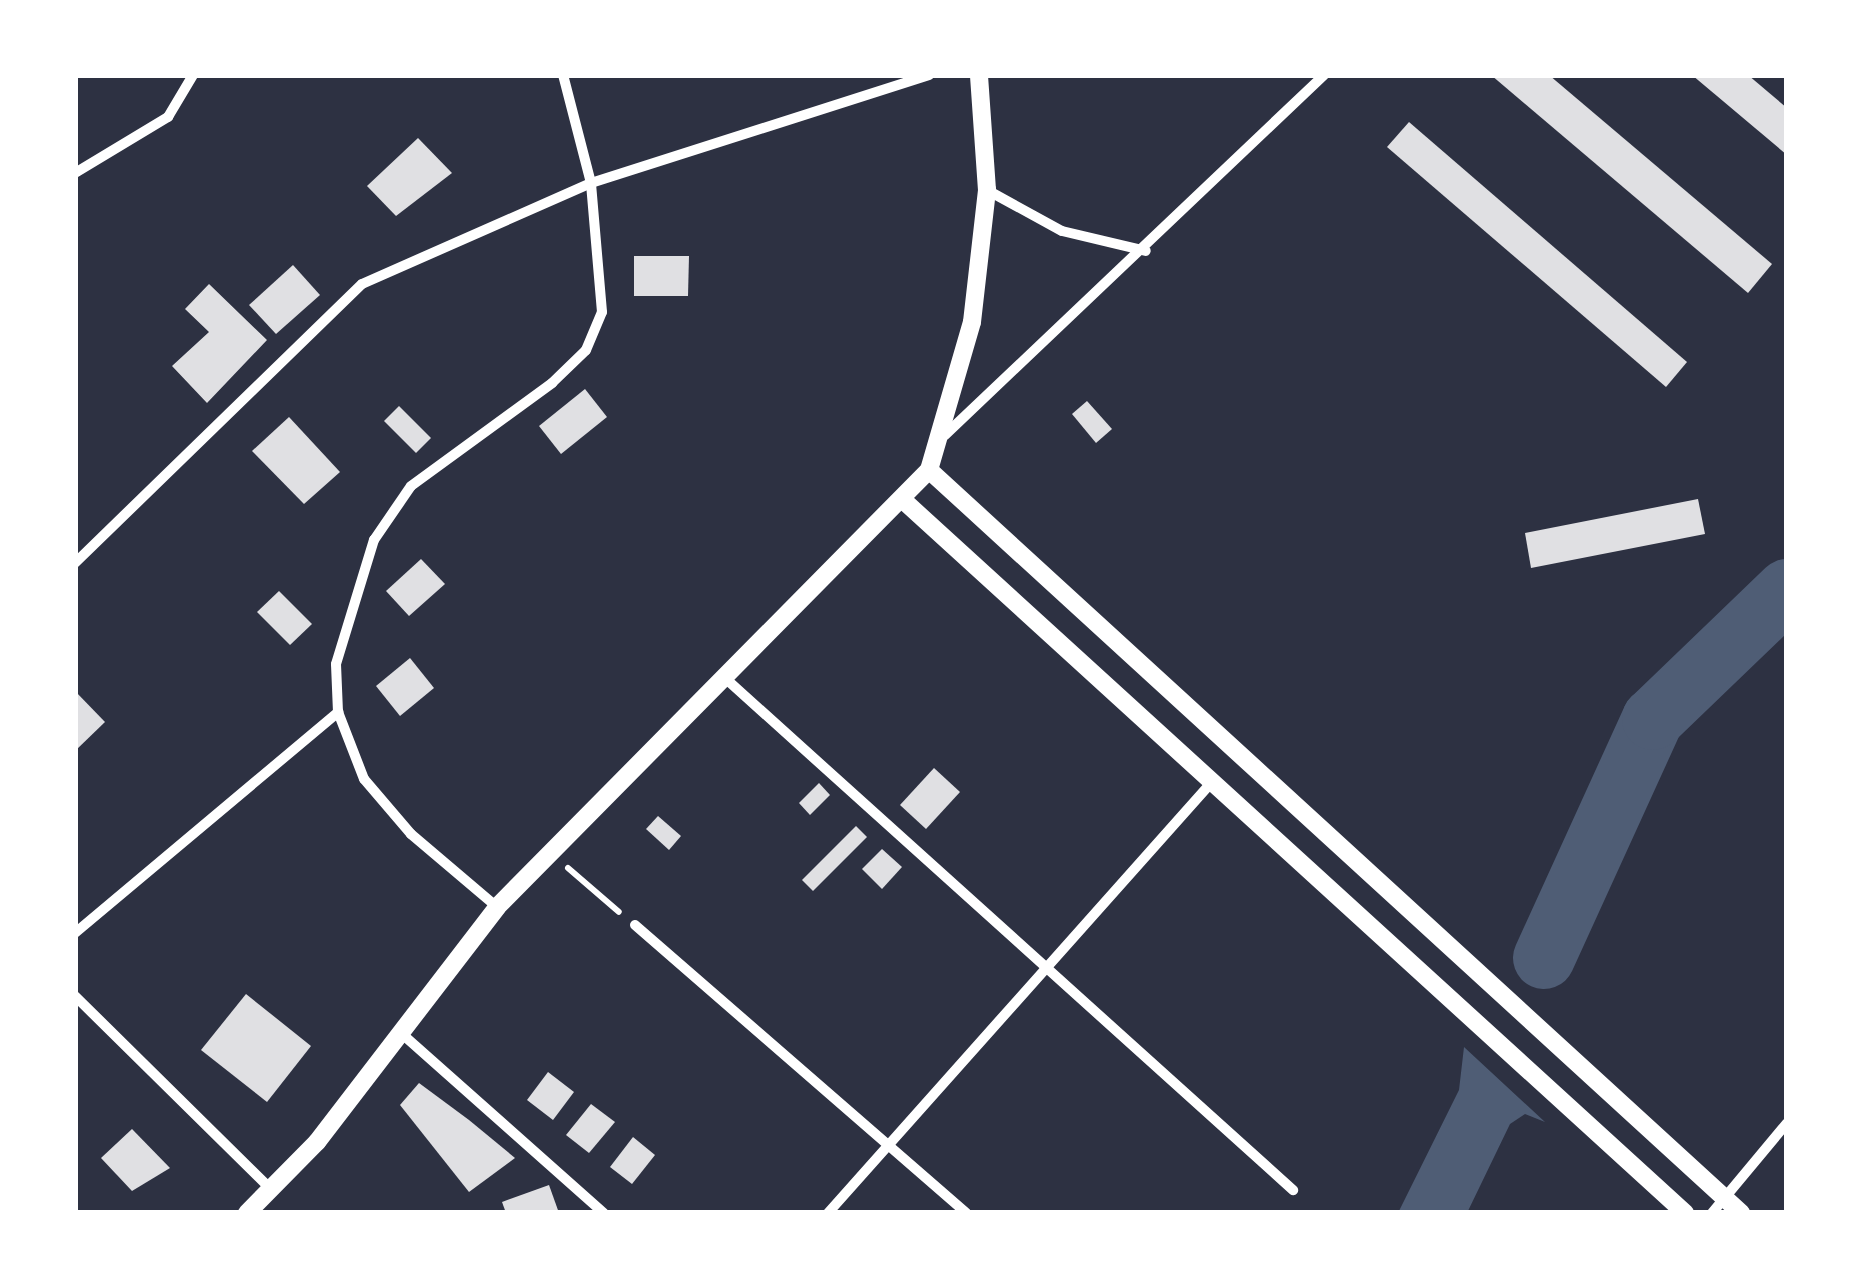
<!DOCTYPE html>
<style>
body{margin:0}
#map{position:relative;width:1862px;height:1288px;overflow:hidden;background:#2d3142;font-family:Figtree,sans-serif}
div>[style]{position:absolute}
.water>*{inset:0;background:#4f5d75}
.river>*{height:62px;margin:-31px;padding:0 31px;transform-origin:31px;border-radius:31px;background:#4f5d75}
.building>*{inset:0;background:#e0e0e3}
.path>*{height:6px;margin:-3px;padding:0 3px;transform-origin:3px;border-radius:3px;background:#fff}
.minor>*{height:10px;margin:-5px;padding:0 5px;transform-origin:5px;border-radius:5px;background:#fff}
.tertiary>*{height:18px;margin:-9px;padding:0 9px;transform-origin:9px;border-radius:9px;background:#fff}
span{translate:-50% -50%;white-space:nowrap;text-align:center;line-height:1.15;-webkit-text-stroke:10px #fff;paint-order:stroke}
.frame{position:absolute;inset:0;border:78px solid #fff;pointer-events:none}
</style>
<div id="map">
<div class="water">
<i style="clip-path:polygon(1464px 1047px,1545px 1122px,1525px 1114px,1510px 1124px,1467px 1213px,1398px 1213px,1459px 1090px)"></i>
</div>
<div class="river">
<i style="left:1544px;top:958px;width:263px;rotate:-65.5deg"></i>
<i style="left:1653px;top:719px;width:186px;rotate:-43.9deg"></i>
</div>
<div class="building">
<i style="clip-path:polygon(1491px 75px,1549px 75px,1772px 264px,1748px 293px)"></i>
<i style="clip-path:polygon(1692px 75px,1748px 75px,1787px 108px,1787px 155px)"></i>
<i style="clip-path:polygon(1409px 122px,1687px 362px,1666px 387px,1387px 147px)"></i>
<i style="clip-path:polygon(418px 138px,452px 173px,396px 216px,367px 186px)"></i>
<i style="clip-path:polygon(634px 256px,689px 256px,688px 296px,634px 296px)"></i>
<i style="clip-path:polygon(293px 265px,320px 295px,276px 334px,249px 305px)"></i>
<i style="clip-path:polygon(209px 284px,267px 340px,207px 403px,172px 366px,209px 332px,185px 309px)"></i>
<i style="clip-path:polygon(585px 389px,607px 417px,561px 454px,539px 426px)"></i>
<i style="clip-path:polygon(1087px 401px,1112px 429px,1096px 443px,1072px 414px)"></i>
<i style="clip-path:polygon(399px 406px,431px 438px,416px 453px,384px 421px)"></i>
<i style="clip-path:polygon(289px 417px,340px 472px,304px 504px,252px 451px)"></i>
<i style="clip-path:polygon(1698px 499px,1705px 534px,1531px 568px,1525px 533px)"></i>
<i style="clip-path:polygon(421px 559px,445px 584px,409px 616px,386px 591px)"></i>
<i style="clip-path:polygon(279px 591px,312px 624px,290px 645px,257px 612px)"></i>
<i style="clip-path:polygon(410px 658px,434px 688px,400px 716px,376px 686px)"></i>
<i style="clip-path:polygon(75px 691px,105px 722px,75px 751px)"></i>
<i style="clip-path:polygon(934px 768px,960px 792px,926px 829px,900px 805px)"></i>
<i style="clip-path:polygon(819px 783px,830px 795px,810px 815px,799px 803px)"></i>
<i style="clip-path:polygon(658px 816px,681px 836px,669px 850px,646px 829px)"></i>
<i style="clip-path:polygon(856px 826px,867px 837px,813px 891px,802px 880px)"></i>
<i style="clip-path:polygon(882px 849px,902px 867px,882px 889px,862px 869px)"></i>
<i style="clip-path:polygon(246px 994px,311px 1046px,267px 1102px,201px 1050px)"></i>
<i style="clip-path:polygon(548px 1072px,574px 1092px,553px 1120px,527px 1100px)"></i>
<i style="clip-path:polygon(419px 1083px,469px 1120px,515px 1158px,469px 1192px,400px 1105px)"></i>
<i style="clip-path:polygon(591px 1104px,615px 1122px,589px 1153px,566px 1135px)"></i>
<i style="clip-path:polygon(132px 1129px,170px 1168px,132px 1191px,101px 1158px)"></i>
<i style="clip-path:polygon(633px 1137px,655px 1155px,632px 1184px,610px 1167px)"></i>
<i style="clip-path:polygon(549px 1185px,559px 1213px,506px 1213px,502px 1202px)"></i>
</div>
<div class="path">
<i style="left:568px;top:868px;width:67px;rotate:40.8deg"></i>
</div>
<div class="minor">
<i style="left:75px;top:173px;width:109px;rotate:-31.1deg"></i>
<i style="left:168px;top:117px;width:49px;rotate:-59.2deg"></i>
<i style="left:987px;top:190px;width:85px;rotate:28.7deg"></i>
<i style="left:1062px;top:231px;width:86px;rotate:13.4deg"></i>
<i style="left:945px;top:435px;width:523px;rotate:-43.53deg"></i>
<i style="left:75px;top:563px;width:400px;rotate:-44.2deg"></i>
<i style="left:362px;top:284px;width:250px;rotate:-23.8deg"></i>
<i style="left:591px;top:183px;width:355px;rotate:-17.7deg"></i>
<i style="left:725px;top:678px;width:765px;rotate:42.03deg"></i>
<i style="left:497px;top:907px;width:113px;rotate:-139.7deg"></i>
<i style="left:411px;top:834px;width:72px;rotate:-130.5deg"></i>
<i style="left:364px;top:779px;width:72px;rotate:-111.2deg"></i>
<i style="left:338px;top:712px;width:48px;rotate:-92.4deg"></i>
<i style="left:336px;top:664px;width:130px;rotate:-73deg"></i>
<i style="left:374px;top:540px;width:65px;rotate:-55.6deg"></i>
<i style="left:411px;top:486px;width:175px;rotate:-36.1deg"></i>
<i style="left:552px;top:383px;width:47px;rotate:-44.1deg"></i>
<i style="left:586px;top:350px;width:41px;rotate:-67.2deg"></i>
<i style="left:602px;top:312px;width:129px;rotate:-94.9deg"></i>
<i style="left:591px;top:183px;width:112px;rotate:-104.5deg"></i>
<i style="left:635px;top:925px;width:439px;rotate:41deg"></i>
<i style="left:75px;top:933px;width:344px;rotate:-40deg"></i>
<i style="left:75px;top:996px;width:275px;rotate:44.6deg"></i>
<i style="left:401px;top:1033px;width:271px;rotate:41.6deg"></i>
<i style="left:828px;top:1213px;width:576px;rotate:-48.31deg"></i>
<i style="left:1712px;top:1213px;width:117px;rotate:-50.2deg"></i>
</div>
<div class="tertiary">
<i style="left:929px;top:470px;width:1101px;rotate:42.46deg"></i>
<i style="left:904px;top:501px;width:1057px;rotate:42.35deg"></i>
<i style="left:247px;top:1213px;width:100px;rotate:-45.4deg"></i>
<i style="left:317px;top:1142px;width:296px;rotate:-52.5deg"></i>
<i style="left:497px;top:907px;width:614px;rotate:-45.33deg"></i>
<i style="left:929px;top:470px;width:154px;rotate:-73.8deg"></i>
<i style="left:972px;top:322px;width:133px;rotate:-83.5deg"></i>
<i style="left:987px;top:190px;width:115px;rotate:-94deg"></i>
</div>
<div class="frame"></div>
</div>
